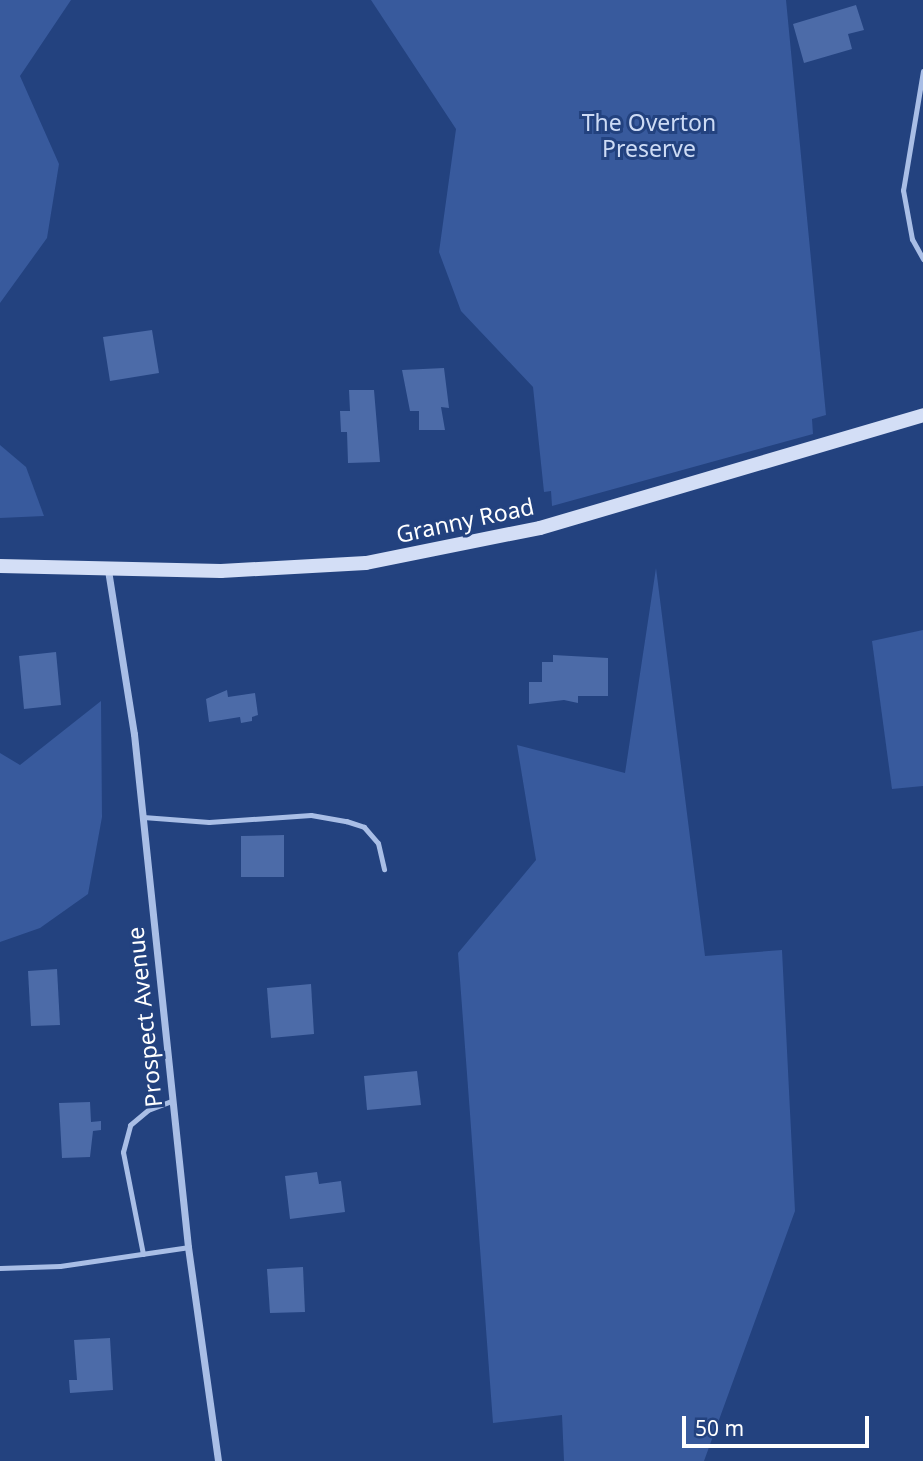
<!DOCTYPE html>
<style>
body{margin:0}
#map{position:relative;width:923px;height:1461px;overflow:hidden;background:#23427f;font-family:"Noto Sans",sans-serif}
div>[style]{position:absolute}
.green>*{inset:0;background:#385a9d}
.building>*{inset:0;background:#4c6ba8}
.lane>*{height:5px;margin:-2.5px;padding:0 2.5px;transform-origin:2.5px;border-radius:2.5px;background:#a9bee6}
.street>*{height:7px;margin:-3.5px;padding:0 3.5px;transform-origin:3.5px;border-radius:3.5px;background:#a9bee6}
.secondary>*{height:14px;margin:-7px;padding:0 7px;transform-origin:7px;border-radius:7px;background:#d3def6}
span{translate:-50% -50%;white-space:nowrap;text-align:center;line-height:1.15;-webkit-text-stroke:6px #23427f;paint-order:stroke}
.park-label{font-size:23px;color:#cddbf5}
.street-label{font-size:23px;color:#fff}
.scale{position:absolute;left:682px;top:1416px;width:187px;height:32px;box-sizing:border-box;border:4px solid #fff;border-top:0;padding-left:9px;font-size:21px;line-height:24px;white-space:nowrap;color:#fff;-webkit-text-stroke:5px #23427f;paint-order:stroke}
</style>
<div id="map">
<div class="green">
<i style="clip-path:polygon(0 0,71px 0,20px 76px,59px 164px,47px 238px,0 303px)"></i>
<i style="clip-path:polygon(371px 0,786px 0,826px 415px,812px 419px,813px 434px,552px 506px,551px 491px,544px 492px,533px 387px,461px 311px,439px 252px,456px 129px)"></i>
<i style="clip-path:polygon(0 445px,26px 467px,44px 516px,0 518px)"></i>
<i style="clip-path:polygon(656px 568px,705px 956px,782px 950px,795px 1211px,704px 1461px,564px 1461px,562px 1415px,493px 1423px,458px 953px,536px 860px,517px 745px,625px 773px)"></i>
<i style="clip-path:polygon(923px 630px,923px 786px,892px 789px,872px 641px)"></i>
<i style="clip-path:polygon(101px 701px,102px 817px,88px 894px,40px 928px,0 942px,0 753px,20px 765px)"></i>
</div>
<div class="building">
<i style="clip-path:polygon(856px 5px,864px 30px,848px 34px,852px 49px,804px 63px,793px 24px)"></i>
<i style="clip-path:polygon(152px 330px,159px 373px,110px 381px,103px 337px)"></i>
<i style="clip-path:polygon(444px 368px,449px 408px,441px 407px,445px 430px,419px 430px,419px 411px,410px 411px,402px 370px)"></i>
<i style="clip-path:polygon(349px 390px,374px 390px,380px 462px,348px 463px,347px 432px,341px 432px,340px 411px,350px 411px)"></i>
<i style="clip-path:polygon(56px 652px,61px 705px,24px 709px,19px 656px)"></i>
<i style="clip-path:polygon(553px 655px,608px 658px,608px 696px,578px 696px,578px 703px,564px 700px,529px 704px,529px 682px,542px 682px,542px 662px,553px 662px)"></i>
<i style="clip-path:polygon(227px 690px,228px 697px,255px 693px,258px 715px,252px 717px,252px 721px,241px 723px,240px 717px,209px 722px,206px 699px)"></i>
<i style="clip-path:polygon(284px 835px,284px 877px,241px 877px,241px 836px)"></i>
<i style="clip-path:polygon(57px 969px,60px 1025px,31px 1026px,28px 971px)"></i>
<i style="clip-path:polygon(311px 984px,314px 1034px,271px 1038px,267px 988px)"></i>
<i style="clip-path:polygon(417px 1071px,421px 1105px,367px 1110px,364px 1076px)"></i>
<i style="clip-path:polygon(90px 1102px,91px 1122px,101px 1121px,101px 1130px,93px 1131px,90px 1157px,62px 1158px,59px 1103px)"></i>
<i style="clip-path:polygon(317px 1172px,319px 1184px,341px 1181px,345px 1212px,290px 1219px,285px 1176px)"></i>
<i style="clip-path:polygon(303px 1267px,305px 1312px,270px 1313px,267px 1269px)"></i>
<i style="clip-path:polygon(110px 1338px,113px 1390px,70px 1393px,69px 1380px,77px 1380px,74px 1340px)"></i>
</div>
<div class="lane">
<i style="left:923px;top:71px;width:121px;rotate:99.5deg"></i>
<i style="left:903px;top:190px;width:50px;rotate:79.6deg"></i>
<i style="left:912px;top:239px;width:23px;rotate:61deg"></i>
<i style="left:143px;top:817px;width:66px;rotate:4.3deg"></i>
<i style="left:209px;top:822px;width:102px;rotate:-3.9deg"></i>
<i style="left:311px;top:815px;width:36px;rotate:10deg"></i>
<i style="left:346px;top:821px;width:19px;rotate:18deg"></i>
<i style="left:364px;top:827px;width:21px;rotate:49deg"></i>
<i style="left:378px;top:843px;width:27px;rotate:77deg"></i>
<i style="left:143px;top:1254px;width:104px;rotate:-101.1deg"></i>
<i style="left:123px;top:1152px;width:28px;rotate:-75deg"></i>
<i style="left:130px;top:1125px;width:23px;rotate:-40deg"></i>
<i style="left:148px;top:1110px;width:26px;rotate:-21deg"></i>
<i style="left:0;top:1268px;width:60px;rotate:-1.9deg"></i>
<i style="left:60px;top:1266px;width:129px;rotate:-8.4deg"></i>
</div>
<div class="street">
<i style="left:108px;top:570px;width:166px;rotate:81deg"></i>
<i style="left:134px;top:734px;width:516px;rotate:83.99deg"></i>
<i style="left:188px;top:1247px;width:216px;rotate:82deg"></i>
</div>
<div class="secondary">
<i style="left:0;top:566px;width:221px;rotate:1.3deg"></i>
<i style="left:221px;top:571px;width:145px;rotate:-3.2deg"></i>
<i style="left:366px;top:563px;width:177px;rotate:-11.4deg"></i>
<i style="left:540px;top:528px;width:399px;rotate:-16.4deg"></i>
</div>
<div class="park-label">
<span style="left:649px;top:135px">The Overton<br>Preserve</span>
</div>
<div class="street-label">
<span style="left:465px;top:520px;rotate:-12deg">Granny Road</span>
<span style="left:144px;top:1017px;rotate:-96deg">Prospect Avenue</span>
</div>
<div class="scale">50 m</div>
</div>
